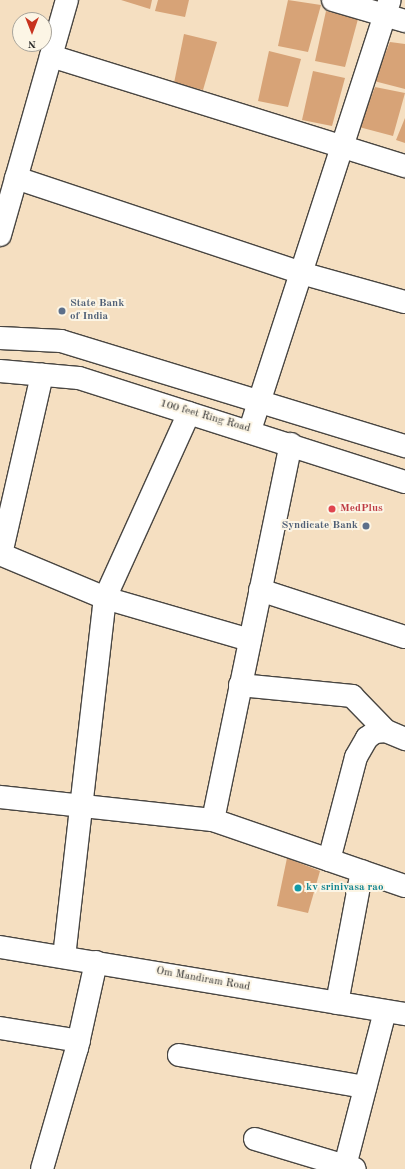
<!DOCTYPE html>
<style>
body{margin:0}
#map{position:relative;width:405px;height:1169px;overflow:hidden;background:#f5dfc1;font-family:"Old Standard TT",serif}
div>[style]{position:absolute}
.building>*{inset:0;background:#d7a377}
.roads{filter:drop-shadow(1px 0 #494642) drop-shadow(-1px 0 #494642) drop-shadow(0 1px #494642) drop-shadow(0 -1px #494642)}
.minor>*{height:22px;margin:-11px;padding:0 11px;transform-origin:11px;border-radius:11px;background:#fff}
.primary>*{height:22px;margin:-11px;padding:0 11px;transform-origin:11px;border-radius:11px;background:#fff}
.dots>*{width:11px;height:11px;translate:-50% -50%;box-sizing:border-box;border:2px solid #fcf5e5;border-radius:50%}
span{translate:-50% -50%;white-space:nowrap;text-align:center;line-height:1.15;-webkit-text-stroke:4px #fcf5e5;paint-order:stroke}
.service-label{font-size:11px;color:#4e5e75;font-weight:700}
.left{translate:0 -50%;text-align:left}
.right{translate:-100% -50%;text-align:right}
.street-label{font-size:11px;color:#2b2b2b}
.health-label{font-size:11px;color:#be3a42;font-weight:700}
.culture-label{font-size:11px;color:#0d838f;font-weight:700}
.north{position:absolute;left:12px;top:12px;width:40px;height:40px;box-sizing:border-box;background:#fcf5e5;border:1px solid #a8a49b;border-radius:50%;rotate:180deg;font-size:11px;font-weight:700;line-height:16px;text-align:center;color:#2b2b2b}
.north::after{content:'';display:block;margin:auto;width:14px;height:18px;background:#c8321e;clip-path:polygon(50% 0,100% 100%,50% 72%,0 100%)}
</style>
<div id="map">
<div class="building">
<i style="clip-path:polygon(121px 0,152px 0,150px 9px)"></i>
<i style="clip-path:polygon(158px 0,189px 0,185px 17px,155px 11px)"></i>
<i style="clip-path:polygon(288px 0,321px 5px,308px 52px,278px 46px)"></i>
<i style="clip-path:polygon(326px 11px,358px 19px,345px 67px,315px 61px)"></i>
<i style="clip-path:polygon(184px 34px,217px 42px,203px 90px,174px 83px)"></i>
<i style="clip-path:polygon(390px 42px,405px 44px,405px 89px,374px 81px)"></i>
<i style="clip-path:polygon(269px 51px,301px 59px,288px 107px,258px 101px)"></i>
<i style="clip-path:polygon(313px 71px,345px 78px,332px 126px,302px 120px)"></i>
<i style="clip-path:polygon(375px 87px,405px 93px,393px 136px,359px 127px)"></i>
<i style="clip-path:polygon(405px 118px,405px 143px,396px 140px)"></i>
<i style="clip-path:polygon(287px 858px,320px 871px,308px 913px,277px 906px)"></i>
</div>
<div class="roads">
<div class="minor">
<i style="left:333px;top:0;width:75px;rotate:16.3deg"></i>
<i style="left:51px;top:56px;width:371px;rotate:17.3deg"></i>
<i style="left:16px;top:178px;width:300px;rotate:18.4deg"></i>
<i style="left:301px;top:273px;width:108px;rotate:15.6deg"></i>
<i style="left:0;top:235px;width:244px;rotate:-74.1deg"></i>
<i style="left:250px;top:430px;width:452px;rotate:-72deg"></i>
<i style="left:0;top:554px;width:114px;rotate:22.7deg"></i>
<i style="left:105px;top:598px;width:151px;rotate:16.2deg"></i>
<i style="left:1px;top:554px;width:184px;rotate:-77.1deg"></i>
<i style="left:260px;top:590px;width:152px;rotate:18deg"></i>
<i style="left:240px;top:685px;width:113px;rotate:5.6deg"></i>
<i style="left:352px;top:696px;width:49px;rotate:45.8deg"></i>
<i style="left:0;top:797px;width:214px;rotate:6.2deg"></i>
<i style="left:213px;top:820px;width:203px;rotate:19deg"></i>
<i style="left:213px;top:820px;width:384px;rotate:-78.3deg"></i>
<i style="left:329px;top:860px;width:106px;rotate:-75.3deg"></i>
<i style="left:356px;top:757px;width:22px;rotate:-60deg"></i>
<i style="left:367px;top:738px;width:10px;rotate:-37deg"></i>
<i style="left:375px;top:732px;width:11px;rotate:-5deg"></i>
<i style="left:386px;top:731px;width:21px;rotate:23deg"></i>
<i style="left:0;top:947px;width:411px;rotate:9.4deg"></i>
<i style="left:64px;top:957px;width:361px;rotate:-83.5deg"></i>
<i style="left:105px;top:598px;width:203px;rotate:-65.6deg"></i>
<i style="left:337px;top:1003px;width:134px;rotate:-79.3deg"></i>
<i style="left:0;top:1028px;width:80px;rotate:9.3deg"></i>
<i style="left:179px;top:1055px;width:189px;rotate:9.8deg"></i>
<i style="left:255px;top:1139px;width:104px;rotate:16.7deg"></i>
<i style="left:345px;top:1166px;width:160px;rotate:-75.5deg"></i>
<i style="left:42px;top:1169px;width:126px;rotate:-73.9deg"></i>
<i style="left:77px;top:1048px;width:88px;rotate:-77.5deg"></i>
</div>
<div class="primary">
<i style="left:0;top:338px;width:61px;rotate:2.8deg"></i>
<i style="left:61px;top:341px;width:360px;rotate:17deg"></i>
<i style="left:0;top:371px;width:79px;rotate:5.1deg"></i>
<i style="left:79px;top:378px;width:342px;rotate:17.7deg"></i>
</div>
</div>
<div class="dots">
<i style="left:62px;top:311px;background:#5c6f8a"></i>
<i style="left:332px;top:509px;background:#e0444e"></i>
<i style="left:366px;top:526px;background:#5c6f8a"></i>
<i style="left:298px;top:888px;background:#0f9aa8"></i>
</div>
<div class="service-label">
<span class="left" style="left:70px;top:311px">State Bank<br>of India</span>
<span class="right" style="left:358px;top:526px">Syndicate Bank</span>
</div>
<div class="street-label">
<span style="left:205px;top:417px;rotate:16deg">100 feet Ring Road</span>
<span style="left:203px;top:980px;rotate:10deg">Om Mandiram Road</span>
</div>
<div class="health-label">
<span class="left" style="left:340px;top:509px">MedPlus</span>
</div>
<div class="culture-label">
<span class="left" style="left:306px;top:888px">kv srinivasa rao</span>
</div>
<div class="north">N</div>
</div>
